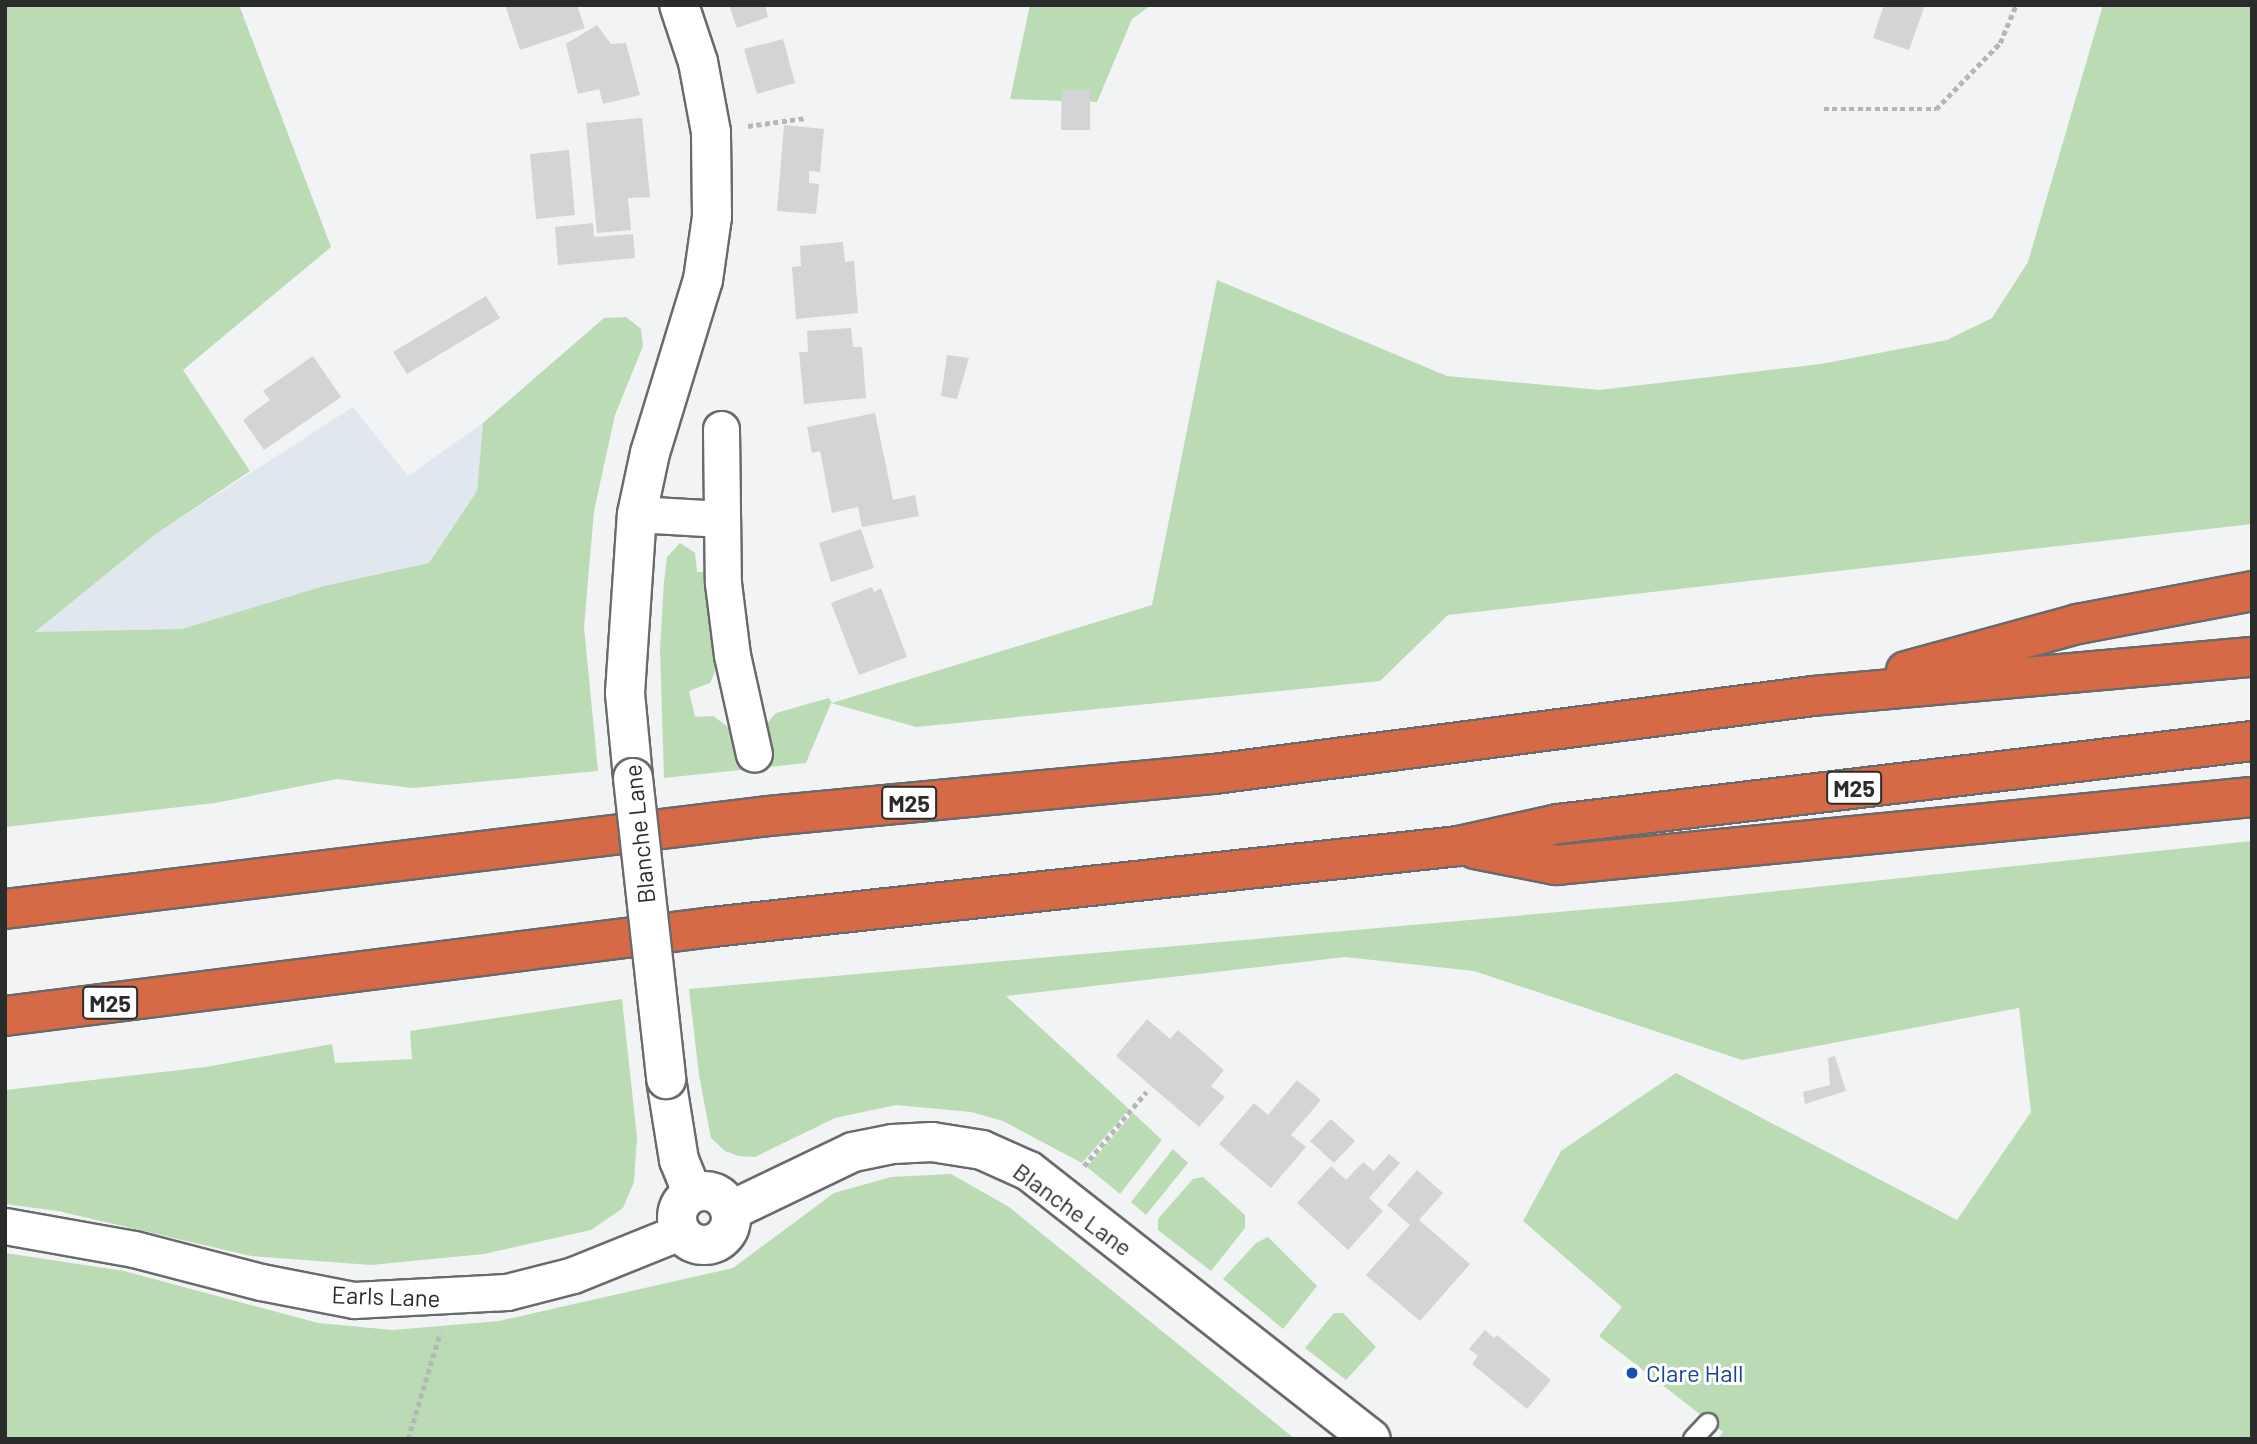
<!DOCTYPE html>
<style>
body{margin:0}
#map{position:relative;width:2257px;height:1444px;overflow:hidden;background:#f1f3f4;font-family:Barlow,sans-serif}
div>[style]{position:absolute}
.built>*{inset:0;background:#e0e7ee}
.green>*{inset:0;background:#bbdbb5}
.building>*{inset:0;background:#d3d4d5}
.path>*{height:4.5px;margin-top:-2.25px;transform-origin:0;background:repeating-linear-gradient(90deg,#b5b6b7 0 5px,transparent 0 8.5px)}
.roads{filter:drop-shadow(2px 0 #696a6b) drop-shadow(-2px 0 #696a6b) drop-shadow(0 2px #696a6b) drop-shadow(0 -2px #696a6b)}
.service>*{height:18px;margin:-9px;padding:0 9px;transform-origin:9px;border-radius:9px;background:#fff}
.minor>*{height:35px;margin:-17.5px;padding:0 17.5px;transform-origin:17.5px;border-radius:17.5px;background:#fff}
.tertiary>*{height:38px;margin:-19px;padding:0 19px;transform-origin:19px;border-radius:19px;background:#fff}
.tertiary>.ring{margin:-19px;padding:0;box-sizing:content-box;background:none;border:38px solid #fff;border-radius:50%}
.motorway>*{height:38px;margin:-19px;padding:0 19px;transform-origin:19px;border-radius:19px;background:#d66a46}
.bridges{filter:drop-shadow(2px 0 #696a6b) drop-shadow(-2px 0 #696a6b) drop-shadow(0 2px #696a6b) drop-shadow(0 -2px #696a6b)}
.tertiary-bridge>*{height:38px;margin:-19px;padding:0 19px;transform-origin:19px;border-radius:19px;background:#fff}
.dots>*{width:19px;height:19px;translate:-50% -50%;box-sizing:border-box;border:4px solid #fff;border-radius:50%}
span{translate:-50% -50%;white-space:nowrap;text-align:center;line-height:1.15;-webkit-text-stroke:6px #fff;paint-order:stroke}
.shield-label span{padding:2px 5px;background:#fff;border:2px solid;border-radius:5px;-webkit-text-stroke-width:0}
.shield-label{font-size:23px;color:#2a2b2b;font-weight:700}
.street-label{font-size:24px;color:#2a2b2b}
.transit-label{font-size:24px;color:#164399}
.left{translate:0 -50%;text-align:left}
.frame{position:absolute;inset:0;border:7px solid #2a2b2b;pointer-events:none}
</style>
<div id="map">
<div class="built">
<i style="clip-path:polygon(353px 407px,408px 476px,483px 423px,477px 491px,429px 563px,324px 586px,182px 629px,34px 633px,153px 536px)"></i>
</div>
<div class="green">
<i style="clip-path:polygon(5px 5px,239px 5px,331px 247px,183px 370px,250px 471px,153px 536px,35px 632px,182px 629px,324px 586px,429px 563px,477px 491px,483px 423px,604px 318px,626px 317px,641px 329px,643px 346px,615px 415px,594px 511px,584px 627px,598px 771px,413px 788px,337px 779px,215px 803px,5px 827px)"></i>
<i style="clip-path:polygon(1030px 5px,1151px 5px,1132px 19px,1097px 102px,1010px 99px)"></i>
<i style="clip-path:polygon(2103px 5px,2252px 5px,2252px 524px,1448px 615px,1380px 681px,916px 727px,831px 703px,806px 763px,664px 778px,660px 649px,664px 582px,667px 557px,680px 543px,695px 553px,697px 572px,709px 572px,718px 665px,710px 683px,689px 691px,695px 717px,713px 716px,734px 731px,764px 727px,776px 713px,829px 698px,832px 703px,1152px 605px,1217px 280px,1447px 376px,1599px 390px,1821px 364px,1947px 340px,1992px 318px,2028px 262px)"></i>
<i style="clip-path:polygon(2252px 841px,2252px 1439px,1718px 1439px,1723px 1432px,1599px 1336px,1622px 1307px,1523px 1221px,1561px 1151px,1676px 1073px,1957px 1220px,2031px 1112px,2019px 1008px,1742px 1060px,1474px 971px,1345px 957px,1006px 996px,1129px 1109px,1082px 1163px,1003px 1121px,971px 1112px,896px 1105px,835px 1118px,755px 1157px,739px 1156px,725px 1151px,711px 1138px,699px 1075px,689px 989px,1683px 901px)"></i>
<i style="clip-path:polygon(622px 999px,637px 1137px,634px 1182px,623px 1208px,591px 1230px,484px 1254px,371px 1265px,251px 1256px,58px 1211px,5px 1204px,5px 1090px,206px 1067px,332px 1044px,335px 1063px,412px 1059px,410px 1031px)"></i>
<i style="clip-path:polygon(1133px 1113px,1162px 1140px,1120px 1194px,1087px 1167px)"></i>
<i style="clip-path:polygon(1173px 1149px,1188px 1163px,1146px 1215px,1131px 1202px)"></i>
<i style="clip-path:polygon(951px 1174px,1009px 1207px,1295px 1439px,5px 1439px,5px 1253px,124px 1271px,318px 1323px,393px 1330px,499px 1321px,733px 1268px,834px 1193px,891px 1177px)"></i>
<i style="clip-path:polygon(1203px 1177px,1245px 1215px,1245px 1228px,1211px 1271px,1158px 1230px,1158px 1219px,1193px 1179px)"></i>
<i style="clip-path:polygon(1268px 1237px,1317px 1286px,1283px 1329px,1223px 1279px,1256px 1243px)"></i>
<i style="clip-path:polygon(1334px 1313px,1343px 1313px,1376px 1347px,1346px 1380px,1305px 1348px)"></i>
</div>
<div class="building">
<i style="clip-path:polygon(505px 5px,577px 5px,585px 28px,520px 50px)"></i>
<i style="clip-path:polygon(729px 5px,765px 5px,768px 17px,737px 28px)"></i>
<i style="clip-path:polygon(1884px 5px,1925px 5px,1909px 50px,1873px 38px)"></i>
<i style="clip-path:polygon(597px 25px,611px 44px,626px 43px,640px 95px,603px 104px,599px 89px,578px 94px,566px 44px)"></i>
<i style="clip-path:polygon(783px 39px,795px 83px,757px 94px,744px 49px)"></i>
<i style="clip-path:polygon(1062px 90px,1090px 90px,1090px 130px,1061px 130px)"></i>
<i style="clip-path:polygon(642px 118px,650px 197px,628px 198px,631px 230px,597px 233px,586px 123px)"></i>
<i style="clip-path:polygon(784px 125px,824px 129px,820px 172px,809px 171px,809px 183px,819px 184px,816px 214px,777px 211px)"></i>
<i style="clip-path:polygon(569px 150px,575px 215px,536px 219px,530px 154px)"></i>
<i style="clip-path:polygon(593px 223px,594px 237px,633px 234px,635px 258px,558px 265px,555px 227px)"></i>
<i style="clip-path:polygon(843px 242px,845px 262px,854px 261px,858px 313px,796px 319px,792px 267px,801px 266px,800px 246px)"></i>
<i style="clip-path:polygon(486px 296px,500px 318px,407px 374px,393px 352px)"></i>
<i style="clip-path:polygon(851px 328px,853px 347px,862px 347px,866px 398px,804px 404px,799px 352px,808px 352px,807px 331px)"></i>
<i style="clip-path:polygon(947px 355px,969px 358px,957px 399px,941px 396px)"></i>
<i style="clip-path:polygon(313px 356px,341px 397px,264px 450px,243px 420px,270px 400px,263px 391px)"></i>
<i style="clip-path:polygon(875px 413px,893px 500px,915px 495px,919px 516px,862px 527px,858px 507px,832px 513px,820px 451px,812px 453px,807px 427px)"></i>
<i style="clip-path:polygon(861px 529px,874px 568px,831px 582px,819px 543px)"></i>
<i style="clip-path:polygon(872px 587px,874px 592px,881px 588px,907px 657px,859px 675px,831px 603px)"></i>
<i style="clip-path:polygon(1147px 1019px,1170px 1039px,1178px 1030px,1224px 1070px,1211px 1086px,1225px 1097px,1199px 1127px,1116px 1056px)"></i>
<i style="clip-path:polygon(1835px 1056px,1846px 1091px,1805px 1104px,1803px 1092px,1830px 1085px,1828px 1058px)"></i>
<i style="clip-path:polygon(1297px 1080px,1321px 1100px,1291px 1135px,1306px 1147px,1271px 1188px,1219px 1144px,1254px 1103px,1268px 1115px)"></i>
<i style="clip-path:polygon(1331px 1119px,1355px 1141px,1334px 1163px,1310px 1141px)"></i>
<i style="clip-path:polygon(1389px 1154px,1400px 1163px,1369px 1198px,1383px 1211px,1348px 1250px,1297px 1203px,1331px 1166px,1346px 1180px,1363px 1162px,1374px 1171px)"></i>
<i style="clip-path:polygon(1417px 1170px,1443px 1193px,1419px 1220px,1470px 1264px,1420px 1321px,1366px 1275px,1410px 1225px,1387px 1205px)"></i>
<i style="clip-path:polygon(1485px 1330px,1494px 1338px,1497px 1335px,1551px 1380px,1527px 1409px,1472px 1364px,1478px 1356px,1469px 1349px)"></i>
</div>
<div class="path">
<i style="left:1824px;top:109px;width:112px"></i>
<i style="left:1936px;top:109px;width:92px;rotate:-45.9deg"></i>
<i style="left:2000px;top:43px;width:41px;rotate:-67.2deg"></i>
<i style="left:748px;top:126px;width:59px;rotate:-7.9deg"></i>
<i style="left:1084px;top:1166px;width:97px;rotate:-50deg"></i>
<i style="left:408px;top:1439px;width:111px;rotate:-73.2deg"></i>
</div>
<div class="roads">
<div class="service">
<i style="left:1693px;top:1439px;width:22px;rotate:-47deg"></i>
</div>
<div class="minor">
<i style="left:721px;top:429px;width:154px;rotate:89.3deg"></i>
<i style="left:723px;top:583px;width:73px;rotate:82.9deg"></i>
<i style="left:732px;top:655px;width:101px;rotate:77.5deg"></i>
<i style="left:637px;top:514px;width:84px;rotate:3.4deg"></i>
<i style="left:5px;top:1226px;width:131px;rotate:10.1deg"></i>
<i style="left:134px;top:1249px;width:131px;rotate:14.6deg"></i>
<i style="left:261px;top:1282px;width:95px;rotate:11deg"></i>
<i style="left:354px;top:1300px;width:153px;rotate:-3deg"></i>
<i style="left:507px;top:1292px;width:68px;rotate:-14.4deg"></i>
<i style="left:573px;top:1275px;width:115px;rotate:-21.9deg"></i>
</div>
<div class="tertiary">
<i style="left:633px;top:778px;width:85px;rotate:-95.4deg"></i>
<i style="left:625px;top:693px;width:179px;rotate:-86.2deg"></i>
<i style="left:637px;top:514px;width:62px;rotate:-78deg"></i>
<i style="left:650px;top:453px;width:181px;rotate:-73deg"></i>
<i style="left:703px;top:280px;width:64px;rotate:-81.9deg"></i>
<i style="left:712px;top:217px;width:85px;rotate:-90.7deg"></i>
<i style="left:711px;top:132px;width:71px;rotate:-100.5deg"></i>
<i style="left:698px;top:62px;width:60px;rotate:-108.4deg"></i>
<i style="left:666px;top:1079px;width:82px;rotate:80.9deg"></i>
<i style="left:679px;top:1160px;width:35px;rotate:68deg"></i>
<i class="ring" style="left:677px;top:1191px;width:16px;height:16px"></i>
<i style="left:730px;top:1211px;width:136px;rotate:-25.6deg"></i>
<i style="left:853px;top:1152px;width:41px;rotate:-11.3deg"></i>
<i style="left:893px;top:1144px;width:39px;rotate:-3deg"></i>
<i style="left:932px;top:1142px;width:51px;rotate:9.1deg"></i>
<i style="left:982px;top:1150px;width:51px;rotate:24.1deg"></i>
<i style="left:1029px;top:1171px;width:434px;rotate:38.1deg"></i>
</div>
<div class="motorway">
<i style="left:1906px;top:671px;width:178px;rotate:-15.3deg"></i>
<i style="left:2078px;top:624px;width:177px;rotate:-10.7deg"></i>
<i style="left:1475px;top:849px;width:83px;rotate:11.2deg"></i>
<i style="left:1556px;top:865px;width:699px;rotate:-5.58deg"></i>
<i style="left:5px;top:909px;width:770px;rotate:-6.94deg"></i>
<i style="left:769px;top:816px;width:447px;rotate:-5.4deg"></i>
<i style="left:1214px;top:774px;width:604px;rotate:-7.42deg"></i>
<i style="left:1813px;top:696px;width:441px;rotate:-5.1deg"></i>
<i style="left:5px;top:1016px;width:713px;rotate:-7.17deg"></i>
<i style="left:712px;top:927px;width:751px;rotate:-6.19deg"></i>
<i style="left:1459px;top:846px;width:101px;rotate:-12.5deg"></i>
<i style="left:1558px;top:824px;width:699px;rotate:-6.82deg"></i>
</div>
</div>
<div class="bridges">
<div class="tertiary-bridge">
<i style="left:633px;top:778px;width:303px;rotate:83.7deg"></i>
</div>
</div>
<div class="dots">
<i style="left:1632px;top:1373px;background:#1a4fb4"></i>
</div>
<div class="shield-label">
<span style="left:1854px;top:788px">M25</span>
<span style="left:909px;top:803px">M25</span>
<span style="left:110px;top:1003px">M25</span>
</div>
<div class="street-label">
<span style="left:639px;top:834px;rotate:-96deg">Blanche Lane</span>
<span style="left:1073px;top:1209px;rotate:36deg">Blanche Lane</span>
<span style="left:386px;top:1296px;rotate:2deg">Earls Lane</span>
</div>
<div class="transit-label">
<span class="left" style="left:1646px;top:1373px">Clare Hall</span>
</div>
<div class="frame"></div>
</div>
